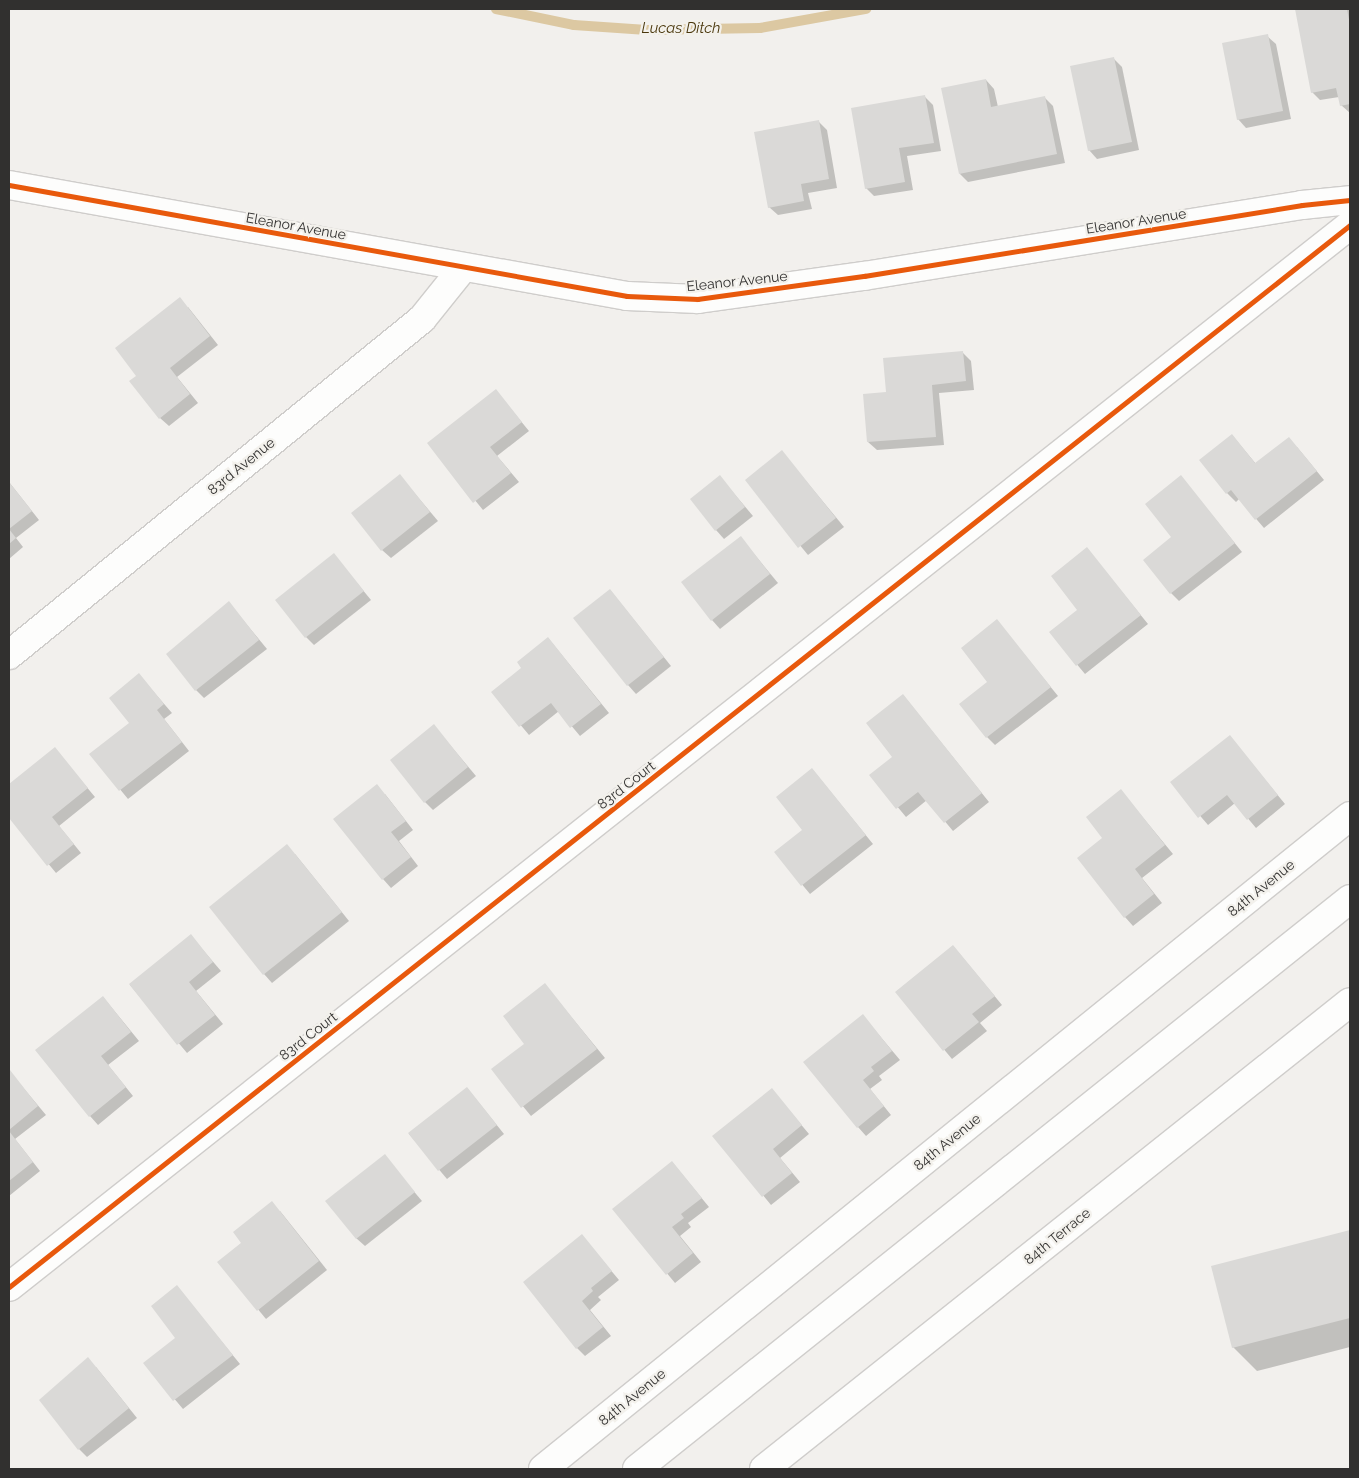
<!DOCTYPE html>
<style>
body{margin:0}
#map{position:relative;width:1359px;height:1478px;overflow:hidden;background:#f2f0ed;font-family:Raleway,sans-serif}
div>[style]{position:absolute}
.shadow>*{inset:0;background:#0003}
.stream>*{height:10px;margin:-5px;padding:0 5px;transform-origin:5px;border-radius:5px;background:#dcc8a2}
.building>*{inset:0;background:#dad9d7}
.roads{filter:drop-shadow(1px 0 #cfcdcb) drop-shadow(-1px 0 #cfcdcb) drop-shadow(0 1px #cfcdcb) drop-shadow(0 -1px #cfcdcb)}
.street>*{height:28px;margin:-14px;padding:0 14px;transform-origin:14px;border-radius:14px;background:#fdfdfc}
.cycleway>*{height:5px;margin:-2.5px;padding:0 2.5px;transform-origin:2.5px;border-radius:2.5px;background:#e8590c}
span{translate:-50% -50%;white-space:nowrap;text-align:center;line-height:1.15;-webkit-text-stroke:4.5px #f3f1ec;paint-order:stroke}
.street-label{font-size:14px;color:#31302f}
.water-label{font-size:15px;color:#4a370c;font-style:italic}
.frame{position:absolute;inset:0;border:10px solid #31302f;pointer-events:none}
</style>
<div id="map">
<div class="shadow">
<i style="clip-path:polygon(1297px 9px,1350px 9px,1350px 113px,1341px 105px,1339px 97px,1320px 100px,1312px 92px)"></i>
<i style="clip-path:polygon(1267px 36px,1276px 44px,1291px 119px,1246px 128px,1238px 119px)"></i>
<i style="clip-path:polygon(1113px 58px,1122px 67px,1139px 150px,1097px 159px,1089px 150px)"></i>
<i style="clip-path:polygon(986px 80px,994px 89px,998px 107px,1045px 98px,1053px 106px,1065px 163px,968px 182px,960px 174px)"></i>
<i style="clip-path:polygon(925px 97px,933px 105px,941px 151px,907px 156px,913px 190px,874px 196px,866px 188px)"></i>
<i style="clip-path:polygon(818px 121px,827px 130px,837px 188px,808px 193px,812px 209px,778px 215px,769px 207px)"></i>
<i style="clip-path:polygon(188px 307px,218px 345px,177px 377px,198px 403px,169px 426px,160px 418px,138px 376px)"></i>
<i style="clip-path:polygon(963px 353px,971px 361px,974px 390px,939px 393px,944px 445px,877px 450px,868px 442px,887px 393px)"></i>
<i style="clip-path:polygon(496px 391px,529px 431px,497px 456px,519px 482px,483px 510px,429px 444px)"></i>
<i style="clip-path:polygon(1232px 435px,1256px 464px,1297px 447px,1324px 480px,1264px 528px,1239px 499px,1236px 502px,1227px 493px,1201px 460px)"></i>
<i style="clip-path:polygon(782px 452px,844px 527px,808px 555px,746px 480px)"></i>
<i style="clip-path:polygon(400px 476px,438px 521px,391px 558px,382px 550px)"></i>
<i style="clip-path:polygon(720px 477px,753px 516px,724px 539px,716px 530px)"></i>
<i style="clip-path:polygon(1181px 477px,1242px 552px,1179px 601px,1171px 593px,1173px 538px)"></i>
<i style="clip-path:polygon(9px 482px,39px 520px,16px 538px,23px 547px,9px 559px)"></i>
<i style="clip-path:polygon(740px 537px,778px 583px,720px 629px,712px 620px)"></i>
<i style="clip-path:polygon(1087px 549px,1148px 624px,1085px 674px,1050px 632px,1079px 610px)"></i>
<i style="clip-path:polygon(334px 555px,371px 600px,314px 645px,306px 637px)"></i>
<i style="clip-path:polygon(610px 590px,671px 666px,636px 694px,628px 685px)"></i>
<i style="clip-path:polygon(229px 603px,267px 649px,204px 698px,196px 690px)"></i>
<i style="clip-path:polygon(997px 621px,1058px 696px,995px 745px,987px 737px,989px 682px)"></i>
<i style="clip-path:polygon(548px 638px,609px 713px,580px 736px,559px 711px,529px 735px,493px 692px,523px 669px)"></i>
<i style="clip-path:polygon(139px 675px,172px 713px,164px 719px,189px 751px,128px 799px,91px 754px,131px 723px)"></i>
<i style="clip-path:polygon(903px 695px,989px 802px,953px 831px,927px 800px,906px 817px,871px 775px,894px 757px)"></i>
<i style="clip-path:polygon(434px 726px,476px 776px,433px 810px,425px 802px)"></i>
<i style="clip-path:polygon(1230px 737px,1285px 804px,1256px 828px,1235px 803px,1208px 825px,1172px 783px)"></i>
<i style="clip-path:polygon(55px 749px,95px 797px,59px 826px,81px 853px,56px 873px,9px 816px,9px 786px)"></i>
<i style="clip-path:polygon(812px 769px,873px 844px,810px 894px,775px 852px,804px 830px)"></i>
<i style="clip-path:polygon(1121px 791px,1173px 854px,1142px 878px,1162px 903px,1133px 926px,1125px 917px,1104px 838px)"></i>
<i style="clip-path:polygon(385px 794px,413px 830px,399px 841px,418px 866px,391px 888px,383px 879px)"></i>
<i style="clip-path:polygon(295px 854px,349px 921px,272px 983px,264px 974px)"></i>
<i style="clip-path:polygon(191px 936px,221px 971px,196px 991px,223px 1024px,187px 1053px,130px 985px)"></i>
<i style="clip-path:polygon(953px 946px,1002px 1005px,980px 1023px,987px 1031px,952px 1059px,896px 992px)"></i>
<i style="clip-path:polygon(545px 985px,605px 1058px,531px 1116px,493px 1070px,526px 1044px)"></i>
<i style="clip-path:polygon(103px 997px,139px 1041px,108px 1065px,133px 1096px,98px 1125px,90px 1116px)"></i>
<i style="clip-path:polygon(863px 1016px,900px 1060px,879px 1076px,882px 1080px,870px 1089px,891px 1115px,866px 1136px,858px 1127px)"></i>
<i style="clip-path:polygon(10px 1072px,46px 1115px,15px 1139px,40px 1171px,9px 1196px)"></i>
<i style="clip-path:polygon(467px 1088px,504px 1134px,447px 1179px,409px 1134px)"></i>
<i style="clip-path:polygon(772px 1090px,809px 1134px,780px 1158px,800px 1182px,771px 1205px,714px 1136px)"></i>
<i style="clip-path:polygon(384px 1156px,422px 1201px,365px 1246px,356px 1238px)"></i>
<i style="clip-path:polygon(672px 1162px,709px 1207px,688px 1223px,691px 1227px,680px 1236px,701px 1262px,675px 1283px,614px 1209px)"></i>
<i style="clip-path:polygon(280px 1211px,327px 1270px,266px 1319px,219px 1262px)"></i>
<i style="clip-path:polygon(1350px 1232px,1350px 1347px,1257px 1371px,1233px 1347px,1212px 1267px)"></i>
<i style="clip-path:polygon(582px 1236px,619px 1280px,598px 1297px,601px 1300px,590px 1310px,611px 1336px,585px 1356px,577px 1348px)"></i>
<i style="clip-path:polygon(177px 1287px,240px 1364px,183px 1409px,145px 1364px,177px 1338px)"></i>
<i style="clip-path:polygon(96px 1367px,137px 1418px,87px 1457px,79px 1449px)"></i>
</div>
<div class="stream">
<i style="left:496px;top:9px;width:80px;rotate:11.6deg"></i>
<i style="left:574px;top:25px;width:73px;rotate:3.9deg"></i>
<i style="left:647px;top:30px;width:113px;rotate:-1deg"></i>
<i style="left:760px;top:28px;width:108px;rotate:-10.2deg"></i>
</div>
<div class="building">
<i style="clip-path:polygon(1295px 9px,1347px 9px,1350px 25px,1350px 104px,1340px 106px,1336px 88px,1311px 93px)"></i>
<i style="clip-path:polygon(1268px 34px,1283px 111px,1237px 120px,1222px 43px)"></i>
<i style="clip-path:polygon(1114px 57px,1132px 142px,1088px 151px,1070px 66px)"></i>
<i style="clip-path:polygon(986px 79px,991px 107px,1045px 96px,1057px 154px,959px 174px,941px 88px)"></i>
<i style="clip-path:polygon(925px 95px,934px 143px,899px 148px,905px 182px,865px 189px,851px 108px)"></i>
<i style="clip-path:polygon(819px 120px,829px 179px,801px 184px,804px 201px,768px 208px,754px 132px)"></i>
<i style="clip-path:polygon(180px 297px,210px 336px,170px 368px,190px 394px,159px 419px,129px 381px,136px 376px,115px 348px)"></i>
<i style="clip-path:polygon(963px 351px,966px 381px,932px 385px,936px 437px,867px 442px,863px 394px,886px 392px,883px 358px)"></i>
<i style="clip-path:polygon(496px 389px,522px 422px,490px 447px,511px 473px,473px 503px,427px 443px)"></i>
<i style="clip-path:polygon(1232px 434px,1255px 463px,1289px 437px,1317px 471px,1255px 520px,1231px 490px,1226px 494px,1199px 460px)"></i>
<i style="clip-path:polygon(782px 450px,836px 518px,798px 548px,745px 480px)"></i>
<i style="clip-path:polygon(400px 474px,430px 512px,381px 551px,351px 513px)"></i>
<i style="clip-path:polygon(720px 475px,745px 507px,715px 531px,690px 499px)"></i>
<i style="clip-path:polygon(1181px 475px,1235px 543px,1170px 594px,1143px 560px,1171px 537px,1145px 504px)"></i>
<i style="clip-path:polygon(9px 482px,32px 511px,9px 529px)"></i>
<i style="clip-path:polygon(9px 529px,16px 538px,9px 544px)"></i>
<i style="clip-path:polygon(741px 536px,770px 574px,711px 621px,681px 582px)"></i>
<i style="clip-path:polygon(1087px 547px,1141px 615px,1076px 666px,1049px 632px,1077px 610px,1051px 576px)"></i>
<i style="clip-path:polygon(334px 553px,364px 591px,305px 638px,275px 600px)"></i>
<i style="clip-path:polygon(610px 589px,664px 657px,627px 686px,573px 618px)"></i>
<i style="clip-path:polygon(229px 601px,259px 640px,195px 691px,166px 654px)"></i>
<i style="clip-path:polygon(997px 619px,1051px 687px,986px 738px,959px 704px,987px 682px,961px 648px)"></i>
<i style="clip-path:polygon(548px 637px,601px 704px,570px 728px,551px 703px,519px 727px,491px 692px,521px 668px,517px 662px)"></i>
<i style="clip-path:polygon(139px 673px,164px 704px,157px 710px,182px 742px,119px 791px,89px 754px,129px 723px,109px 698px)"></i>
<i style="clip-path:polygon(903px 694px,982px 793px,944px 823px,918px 792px,896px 809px,869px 775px,892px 757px,866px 723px)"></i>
<i style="clip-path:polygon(434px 724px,468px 767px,424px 803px,390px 760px)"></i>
<i style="clip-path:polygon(1230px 735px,1278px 795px,1247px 820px,1227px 795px,1198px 818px,1170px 782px)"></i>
<i style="clip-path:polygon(55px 747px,88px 788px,52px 817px,74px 844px,47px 866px,9px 818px,9px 784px)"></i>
<i style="clip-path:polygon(812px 768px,866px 835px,801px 886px,774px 852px,802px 830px,776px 797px)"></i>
<i style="clip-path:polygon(377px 784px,406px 821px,391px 832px,411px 857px,382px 880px,333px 819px)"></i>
<i style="clip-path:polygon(1121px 789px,1165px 845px,1135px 869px,1154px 894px,1124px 918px,1077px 858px,1102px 838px,1086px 817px)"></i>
<i style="clip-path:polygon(287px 844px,342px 912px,263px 975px,209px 907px)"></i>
<i style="clip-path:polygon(191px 934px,213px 962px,189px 982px,215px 1015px,177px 1045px,129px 984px)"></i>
<i style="clip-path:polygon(953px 945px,995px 996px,972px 1014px,979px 1022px,943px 1051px,895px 992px)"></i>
<i style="clip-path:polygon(545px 983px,597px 1049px,521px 1108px,491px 1069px,524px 1044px,503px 1016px)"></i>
<i style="clip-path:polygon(103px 996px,131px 1032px,101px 1056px,126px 1087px,89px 1117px,35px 1050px)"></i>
<i style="clip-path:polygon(863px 1014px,892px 1051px,871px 1067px,874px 1071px,863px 1080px,884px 1106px,857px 1128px,803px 1062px)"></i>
<i style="clip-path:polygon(10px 1070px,38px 1106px,9px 1130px,9px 1071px)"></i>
<i style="clip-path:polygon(467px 1087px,497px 1125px,438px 1171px,408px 1133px)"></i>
<i style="clip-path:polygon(772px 1088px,802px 1125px,773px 1149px,792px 1173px,762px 1197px,712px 1136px)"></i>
<i style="clip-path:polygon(9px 1131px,33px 1162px,9px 1181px)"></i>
<i style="clip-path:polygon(385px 1154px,415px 1192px,356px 1239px,325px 1201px)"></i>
<i style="clip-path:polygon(672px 1161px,702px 1198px,681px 1214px,684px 1218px,672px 1227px,693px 1253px,666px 1275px,612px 1209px)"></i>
<i style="clip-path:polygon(272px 1201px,319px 1261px,257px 1311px,217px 1262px,241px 1243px,233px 1232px)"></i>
<i style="clip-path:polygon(1350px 1230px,1350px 1318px,1232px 1348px,1211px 1266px)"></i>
<i style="clip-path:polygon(582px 1234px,612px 1271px,591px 1288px,593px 1291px,582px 1301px,603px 1327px,576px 1349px,523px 1282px)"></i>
<i style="clip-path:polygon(177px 1285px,233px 1355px,173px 1401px,143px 1363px,175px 1338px,151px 1306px)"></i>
<i style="clip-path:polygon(88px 1357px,129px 1408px,78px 1450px,39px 1400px)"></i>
</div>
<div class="roads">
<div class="street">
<i style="left:9px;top:185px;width:628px;rotate:10.18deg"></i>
<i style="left:627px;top:296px;width:71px;rotate:2.4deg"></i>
<i style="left:698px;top:299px;width:168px;rotate:-7.9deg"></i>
<i style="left:864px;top:276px;width:444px;rotate:-9.2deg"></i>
<i style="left:1302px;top:205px;width:48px;rotate:-5.9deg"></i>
<i style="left:9px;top:655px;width:532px;rotate:-39.13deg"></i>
<i style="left:422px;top:319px;width:65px;rotate:-51.2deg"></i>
<i style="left:9px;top:1287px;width:1711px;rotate:-38.38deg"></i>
<i style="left:543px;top:1469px;width:1038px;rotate:-38.98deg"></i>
<i style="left:637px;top:1469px;width:913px;rotate:-38.64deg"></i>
<i style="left:764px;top:1469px;width:749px;rotate:-38.55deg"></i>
</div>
</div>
<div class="cycleway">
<i style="left:9px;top:185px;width:628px;rotate:10.18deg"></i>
<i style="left:627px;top:296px;width:71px;rotate:2.4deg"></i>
<i style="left:698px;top:299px;width:168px;rotate:-7.9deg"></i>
<i style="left:864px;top:276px;width:444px;rotate:-9.2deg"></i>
<i style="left:1302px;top:205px;width:48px;rotate:-5.9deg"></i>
<i style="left:9px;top:1287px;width:1711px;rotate:-38.38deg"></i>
</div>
<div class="street-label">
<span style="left:1136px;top:221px;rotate:-9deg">Eleanor Avenue</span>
<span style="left:296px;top:226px;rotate:10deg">Eleanor Avenue</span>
<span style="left:737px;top:281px;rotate:-6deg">Eleanor Avenue</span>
<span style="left:241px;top:466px;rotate:-39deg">83rd Avenue</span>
<span style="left:626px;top:785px;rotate:-38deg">83rd Court</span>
<span style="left:1261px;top:888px;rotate:-39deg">84th Avenue</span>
<span style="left:308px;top:1036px;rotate:-38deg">83rd Court</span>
<span style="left:947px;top:1142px;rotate:-39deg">84th Avenue</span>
<span style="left:1057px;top:1236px;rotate:-39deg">84th Terrace</span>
<span style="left:632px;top:1397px;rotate:-39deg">84th Avenue</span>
</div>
<div class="water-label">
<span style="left:681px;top:29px">Lucas Ditch</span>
</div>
<div class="frame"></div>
</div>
